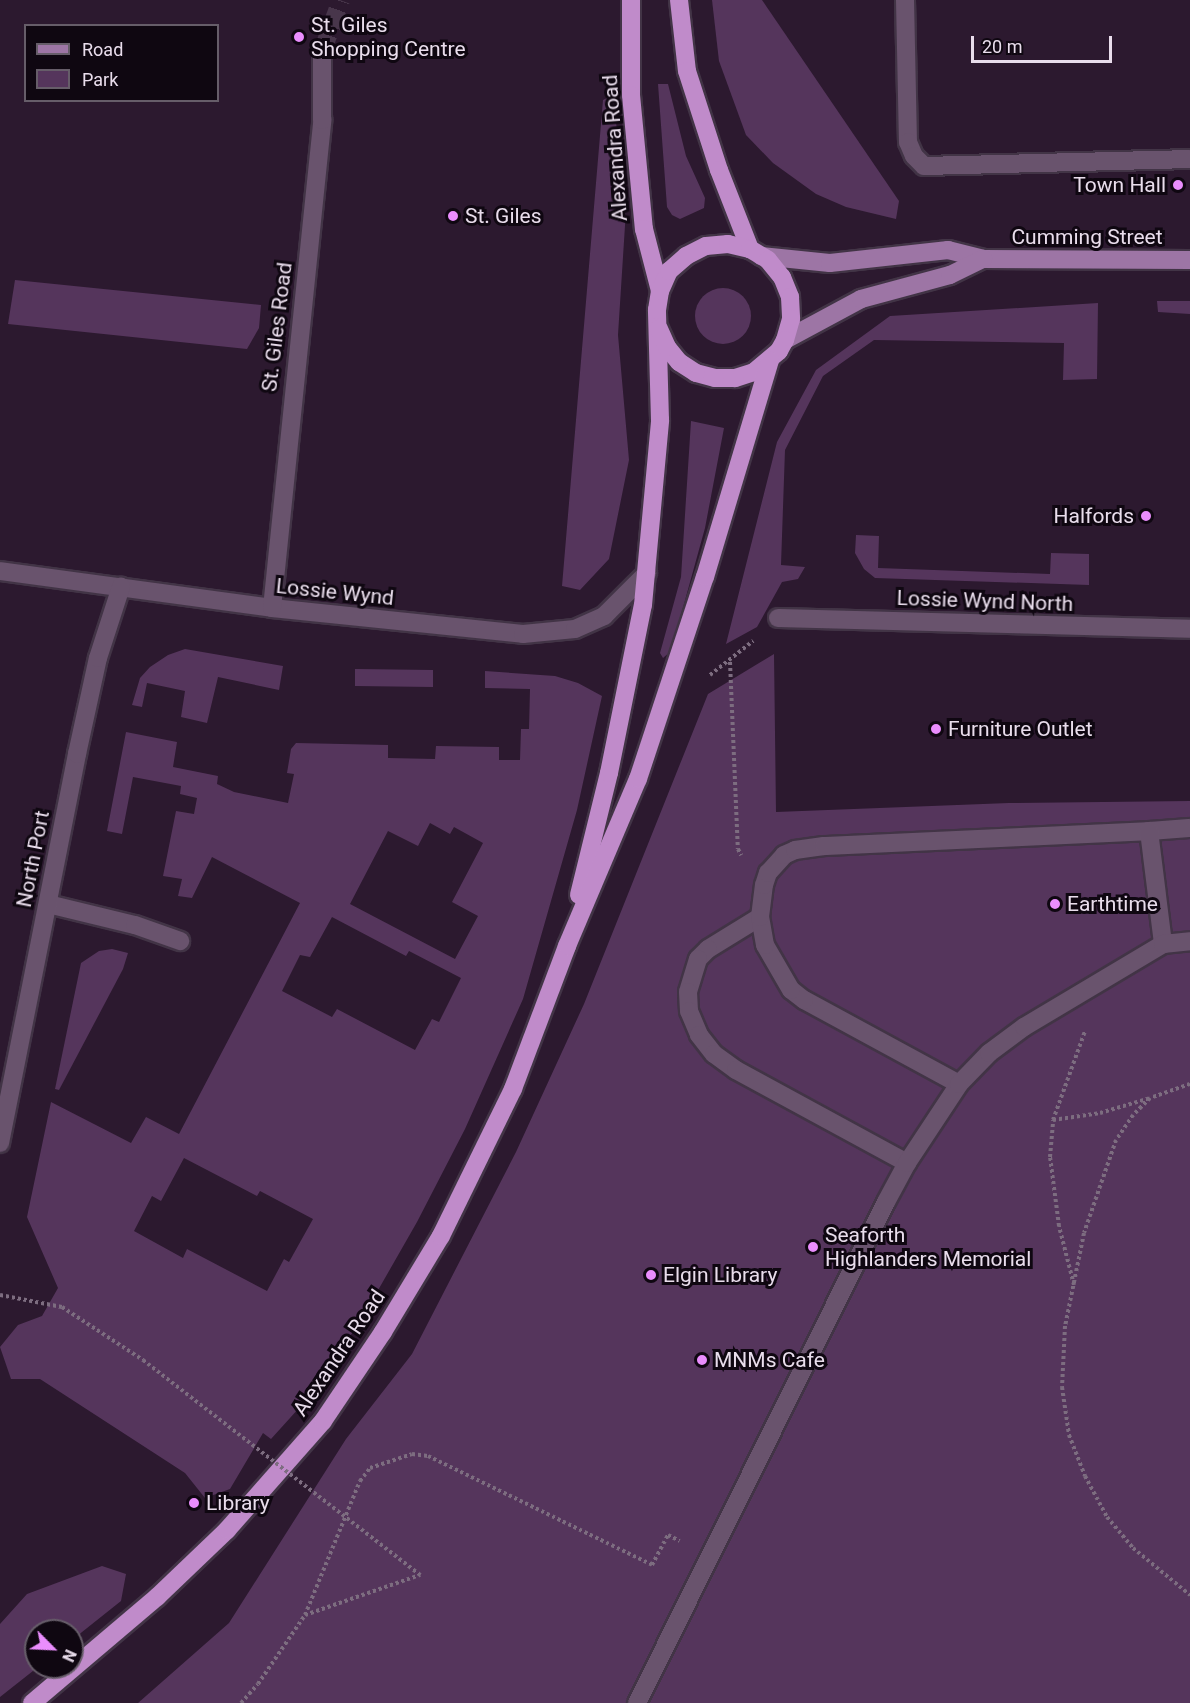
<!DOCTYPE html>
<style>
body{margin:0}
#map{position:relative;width:1190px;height:1703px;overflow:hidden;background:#2c192f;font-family:Roboto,sans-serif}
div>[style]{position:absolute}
.green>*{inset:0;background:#55355c}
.round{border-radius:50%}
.street-tunnel>*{height:18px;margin-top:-9px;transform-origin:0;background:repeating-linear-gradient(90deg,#48364b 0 18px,transparent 0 27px)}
.path>*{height:4px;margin-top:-2px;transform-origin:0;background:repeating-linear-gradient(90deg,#7d6d80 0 3px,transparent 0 6px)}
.roads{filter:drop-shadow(2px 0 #423446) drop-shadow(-2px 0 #423446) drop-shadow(0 2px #423446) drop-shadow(0 -2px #423446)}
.lane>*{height:18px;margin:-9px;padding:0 9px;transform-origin:9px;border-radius:9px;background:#69536d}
.street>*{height:18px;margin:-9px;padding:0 9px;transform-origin:9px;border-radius:9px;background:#69536d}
.primary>*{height:18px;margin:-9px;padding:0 9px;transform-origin:9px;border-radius:9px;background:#9d75a5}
.highway>*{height:18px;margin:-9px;padding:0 9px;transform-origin:9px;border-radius:9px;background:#c08bca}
.path-bridge>*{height:4px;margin-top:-2px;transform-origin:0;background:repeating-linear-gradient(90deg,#7d6d80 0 3px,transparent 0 6px)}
.dots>*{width:16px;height:16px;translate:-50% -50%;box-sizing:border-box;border:3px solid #0f0711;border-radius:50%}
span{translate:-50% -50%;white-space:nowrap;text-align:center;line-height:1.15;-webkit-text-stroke:6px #0f0711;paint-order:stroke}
.poi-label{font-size:21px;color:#e9ddec}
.left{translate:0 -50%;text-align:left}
.right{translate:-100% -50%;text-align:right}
.street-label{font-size:21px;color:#e9ddec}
.legend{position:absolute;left:24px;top:24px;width:195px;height:78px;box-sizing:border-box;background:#0f0711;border:2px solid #665d69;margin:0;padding:8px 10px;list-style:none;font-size:18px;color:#e9ddec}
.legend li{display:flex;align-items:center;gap:12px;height:30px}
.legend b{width:30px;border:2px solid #665d69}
.north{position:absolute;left:24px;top:1619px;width:60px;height:60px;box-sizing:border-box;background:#0f0711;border:2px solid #665d69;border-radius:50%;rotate:114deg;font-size:16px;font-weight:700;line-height:24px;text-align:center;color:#e9ddec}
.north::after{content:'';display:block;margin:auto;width:21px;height:27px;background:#ea8dfd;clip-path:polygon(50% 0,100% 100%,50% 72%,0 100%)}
.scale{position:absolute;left:971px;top:36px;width:141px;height:27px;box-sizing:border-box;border:3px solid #e9ddec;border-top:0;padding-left:8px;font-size:18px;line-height:21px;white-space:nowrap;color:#e9ddec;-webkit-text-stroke:4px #0f0711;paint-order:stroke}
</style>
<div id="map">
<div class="green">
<i style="clip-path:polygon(712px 0,762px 0,899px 201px,896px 219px,846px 207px,816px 194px,773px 163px,746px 135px,719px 61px)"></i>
<i style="clip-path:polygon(658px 84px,668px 84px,686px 156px,705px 198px,704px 208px,680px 219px,672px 215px,667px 207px)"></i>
<i style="clip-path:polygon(613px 95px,626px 210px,618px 335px,629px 460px,609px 559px,580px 590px,562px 586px,603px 100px)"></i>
<i style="clip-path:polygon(15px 280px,261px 305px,259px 328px,247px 349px,8px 324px)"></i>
<i class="round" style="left:695px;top:288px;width:56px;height:56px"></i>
<i style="clip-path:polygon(1157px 301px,1190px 301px,1190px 314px,1158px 312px)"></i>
<i style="clip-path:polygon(1098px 303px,1097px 379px,1063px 380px,1064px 343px,874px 340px,823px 376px,785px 450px,781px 565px,805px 567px,798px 579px,782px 582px,757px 627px,726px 644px,777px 442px,816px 370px,890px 316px)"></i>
<i style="clip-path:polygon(691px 421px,724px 428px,705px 528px,671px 651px,663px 658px,660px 653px,681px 577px)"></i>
<i style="clip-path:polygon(856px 535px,879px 536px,878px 568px,1050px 574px,1051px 553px,1089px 554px,1089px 585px,875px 578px,864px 569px,855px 553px)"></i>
<i style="clip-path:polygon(185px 649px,283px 666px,279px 690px,218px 677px,207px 723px,181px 717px,185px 691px,147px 683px,142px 707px,132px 705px,140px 678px,150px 667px,168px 655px)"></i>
<i style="clip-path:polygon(774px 654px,776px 812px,1009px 803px,1190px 801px,1190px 1703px,138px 1703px,229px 1623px,346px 1439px,412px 1354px,516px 1152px,584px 1004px,708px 694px)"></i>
<i style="clip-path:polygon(355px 669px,433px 670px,433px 687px,355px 686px)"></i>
<i style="clip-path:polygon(evenodd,485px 671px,555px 676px,578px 683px,602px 696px,577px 810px,523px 999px,465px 1129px,417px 1222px,361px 1320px,309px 1397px,271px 1439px,263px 1433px,230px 1489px,205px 1498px,185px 1473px,40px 1379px,11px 1379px,0 1347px,18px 1325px,42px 1316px,58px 1288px,27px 1217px,51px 1102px,131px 1143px,146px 1117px,179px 1134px,300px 903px,212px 857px,192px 898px,178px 896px,182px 879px,163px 876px,176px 811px,194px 814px,197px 798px,180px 794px,181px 786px,133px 777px,122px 834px,107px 831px,126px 732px,177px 742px,173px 767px,218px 776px,217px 784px,234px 792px,288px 803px,294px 774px,287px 773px,291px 749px,296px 743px,388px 745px,388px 758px,435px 759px,436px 746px,499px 747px,499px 760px,520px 760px,521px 729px,529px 729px,530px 689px,485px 688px,485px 671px,430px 823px,450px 834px,454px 827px,483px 843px,452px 902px,478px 916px,455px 959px,350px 904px,388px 831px,418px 846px,430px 823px,485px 671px,332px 917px,406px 956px,409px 951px,461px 978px,439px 1022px,432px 1019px,415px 1050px,337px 1009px,332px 1017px,282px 991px,300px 955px,310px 957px,332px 917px,485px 671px,184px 1158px,257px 1196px,260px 1191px,313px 1219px,289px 1262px,284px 1259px,267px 1291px,187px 1249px,183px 1258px,134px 1231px,152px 1196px,161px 1201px,184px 1158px)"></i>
<i style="clip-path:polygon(112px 949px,128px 953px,123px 969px,59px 1090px,55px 1089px,81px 963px,99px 951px)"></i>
<i style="clip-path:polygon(102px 1566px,126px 1574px,121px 1601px,72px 1640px,72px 1631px,36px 1631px,38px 1667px,0 1697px,0 1624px,27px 1594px)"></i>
</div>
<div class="street-tunnel">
<i style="left:322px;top:52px;width:55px;rotate:-69.9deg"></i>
</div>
<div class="path">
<i style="left:730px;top:662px;width:187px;rotate:87.6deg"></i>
<i style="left:738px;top:849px;width:7px;rotate:63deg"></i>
<i style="left:710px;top:675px;width:55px;rotate:-38.3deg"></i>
<i style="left:1190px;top:1084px;width:42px;rotate:160.7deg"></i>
<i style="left:1150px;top:1098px;width:24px;rotate:135deg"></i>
<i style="left:1133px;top:1115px;width:30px;rotate:124deg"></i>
<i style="left:1116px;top:1140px;width:98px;rotate:109deg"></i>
<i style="left:1084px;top:1233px;width:95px;rotate:101.5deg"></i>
<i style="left:1065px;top:1326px;width:61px;rotate:92.8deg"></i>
<i style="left:1062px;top:1387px;width:49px;rotate:81.7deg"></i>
<i style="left:1069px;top:1435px;width:44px;rotate:68.7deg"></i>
<i style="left:1085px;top:1476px;width:47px;rotate:61.8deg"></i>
<i style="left:1107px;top:1517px;width:40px;rotate:50deg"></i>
<i style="left:1133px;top:1548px;width:74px;rotate:39.5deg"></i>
<i style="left:1053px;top:1120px;width:48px;rotate:-8.5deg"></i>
<i style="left:1100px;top:1113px;width:52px;rotate:-16.7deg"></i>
<i style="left:1074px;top:1285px;width:61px;rotate:-104.3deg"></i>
<i style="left:1059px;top:1226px;width:70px;rotate:-97.4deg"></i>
<i style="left:1050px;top:1157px;width:37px;rotate:-85deg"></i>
<i style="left:1053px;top:1120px;width:95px;rotate:-70.2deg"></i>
<i style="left:0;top:1295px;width:63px;rotate:11deg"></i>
<i style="left:62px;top:1307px;width:97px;rotate:33.2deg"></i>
<i style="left:305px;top:1615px;width:145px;rotate:-67.7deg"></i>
<i style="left:360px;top:1481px;width:16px;rotate:-52deg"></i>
<i style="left:370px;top:1468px;width:44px;rotate:-18.4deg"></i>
<i style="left:412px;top:1454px;width:16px;rotate:7deg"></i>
<i style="left:428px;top:1456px;width:249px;rotate:25.9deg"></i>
<i style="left:652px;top:1565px;width:34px;rotate:-62deg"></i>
<i style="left:668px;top:1535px;width:13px;rotate:27deg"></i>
<i style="left:241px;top:1703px;width:25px;rotate:-48deg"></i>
<i style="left:258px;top:1684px;width:83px;rotate:-55.7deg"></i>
<i style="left:305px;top:1615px;width:122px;rotate:-19.2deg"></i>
</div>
<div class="roads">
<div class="lane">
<i style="left:905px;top:0;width:142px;rotate:88.8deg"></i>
<i style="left:908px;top:142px;width:15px;rotate:67deg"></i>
<i style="left:914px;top:156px;width:14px;rotate:45deg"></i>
<i style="left:924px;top:166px;width:266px;rotate:-1.5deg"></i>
<i style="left:1149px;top:831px;width:41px;rotate:-4.2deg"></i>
<i style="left:48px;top:904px;width:89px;rotate:13.6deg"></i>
<i style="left:135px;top:925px;width:48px;rotate:19.6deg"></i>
<i style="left:760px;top:917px;width:61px;rotate:148.4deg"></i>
<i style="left:708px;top:949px;width:14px;rotate:135deg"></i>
<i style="left:698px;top:959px;width:34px;rotate:107deg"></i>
<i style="left:688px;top:992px;width:19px;rotate:87deg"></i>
<i style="left:689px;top:1011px;width:26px;rotate:67deg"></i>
<i style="left:699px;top:1035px;width:24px;rotate:52deg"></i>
<i style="left:714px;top:1054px;width:27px;rotate:36deg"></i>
<i style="left:736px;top:1070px;width:195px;rotate:28.5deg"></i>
<i style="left:959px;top:1084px;width:176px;rotate:-151.5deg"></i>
<i style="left:804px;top:1000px;width:16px;rotate:-142deg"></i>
<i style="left:791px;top:990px;width:52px;rotate:-120deg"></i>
<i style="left:765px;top:945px;width:28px;rotate:-100deg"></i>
<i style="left:760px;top:917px;width:32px;rotate:-83deg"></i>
<i style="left:764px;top:885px;width:13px;rotate:-72deg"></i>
<i style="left:768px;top:873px;width:24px;rotate:-48deg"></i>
<i style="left:784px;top:855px;width:12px;rotate:-24deg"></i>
<i style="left:795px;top:850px;width:29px;rotate:-8deg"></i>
<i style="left:824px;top:846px;width:325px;rotate:-2.6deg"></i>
<i style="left:1149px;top:831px;width:114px;rotate:82.9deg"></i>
<i style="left:637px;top:1703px;width:559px;rotate:-63.57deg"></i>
<i style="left:886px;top:1202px;width:44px;rotate:-61.7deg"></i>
<i style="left:907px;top:1163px;width:95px;rotate:-56.6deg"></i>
<i style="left:959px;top:1084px;width:43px;rotate:-45.9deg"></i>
<i style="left:989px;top:1053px;width:44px;rotate:-36.6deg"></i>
<i style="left:1024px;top:1027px;width:162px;rotate:-30.8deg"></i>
<i style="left:1163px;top:944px;width:27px;rotate:-6deg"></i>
</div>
<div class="street">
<i style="left:0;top:571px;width:275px;rotate:7.7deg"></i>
<i style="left:272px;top:608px;width:252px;rotate:5.9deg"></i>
<i style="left:523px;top:634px;width:52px;rotate:-5.5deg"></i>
<i style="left:575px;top:629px;width:32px;rotate:-24deg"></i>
<i style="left:604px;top:616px;width:61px;rotate:-45deg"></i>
<i style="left:272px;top:608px;width:491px;rotate:-84.1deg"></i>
<i style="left:322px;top:120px;width:68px;rotate:-90deg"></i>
<i style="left:778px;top:618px;width:412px;rotate:1.5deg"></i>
<i style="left:0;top:1143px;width:397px;rotate:-78.8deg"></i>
<i style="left:77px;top:754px;width:98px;rotate:-77.7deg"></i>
<i style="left:98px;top:658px;width:75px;rotate:-72.1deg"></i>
</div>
<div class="primary">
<i style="left:761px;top:256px;width:69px;rotate:5.8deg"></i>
<i style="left:830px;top:263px;width:119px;rotate:-6.3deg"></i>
<i style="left:948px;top:250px;width:36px;rotate:14deg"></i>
<i style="left:983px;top:259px;width:207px;rotate:0.3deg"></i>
<i style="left:785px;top:340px;width:86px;rotate:-28.3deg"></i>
<i style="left:861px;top:299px;width:92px;rotate:-15.1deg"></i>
<i style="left:950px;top:275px;width:37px;rotate:-26deg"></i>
</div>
<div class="highway">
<i style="left:631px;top:0;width:95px;rotate:90deg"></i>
<i style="left:631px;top:95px;width:135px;rotate:84.5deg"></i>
<i style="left:644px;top:229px;width:64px;rotate:75.5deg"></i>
<i style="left:679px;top:0;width:71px;rotate:83.6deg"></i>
<i style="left:687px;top:71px;width:104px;rotate:72.1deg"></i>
<i style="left:719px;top:170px;width:85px;rotate:68.6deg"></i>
<i style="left:579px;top:895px;width:126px;rotate:-76.2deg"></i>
<i style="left:609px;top:773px;width:171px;rotate:-78.6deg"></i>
<i style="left:643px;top:605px;width:186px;rotate:-84.7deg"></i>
<i style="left:660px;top:420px;width:110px;rotate:-91.6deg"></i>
<i style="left:657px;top:310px;width:19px;rotate:-81deg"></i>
<i style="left:660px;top:291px;width:22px;rotate:-66deg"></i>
<i style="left:669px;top:271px;width:23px;rotate:-41deg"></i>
<i style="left:686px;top:256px;width:22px;rotate:-27deg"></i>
<i style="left:706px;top:246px;width:22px;rotate:-5deg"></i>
<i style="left:728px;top:244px;width:23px;rotate:13deg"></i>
<i style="left:750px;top:249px;width:21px;rotate:31deg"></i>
<i style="left:768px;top:260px;width:22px;rotate:51deg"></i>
<i style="left:782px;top:277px;width:22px;rotate:68deg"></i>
<i style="left:790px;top:297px;width:22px;rotate:87deg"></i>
<i style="left:791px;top:319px;width:22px;rotate:106deg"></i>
<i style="left:785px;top:340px;width:13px;rotate:119deg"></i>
<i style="left:779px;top:351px;width:33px;rotate:140deg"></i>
<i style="left:754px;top:372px;width:20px;rotate:162deg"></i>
<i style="left:735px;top:378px;width:20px;rotate:180deg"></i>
<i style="left:715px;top:378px;width:20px;rotate:-165deg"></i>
<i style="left:696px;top:373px;width:20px;rotate:-147deg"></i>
<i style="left:679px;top:362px;width:19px;rotate:-129deg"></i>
<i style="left:667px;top:347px;width:20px;rotate:-114deg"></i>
<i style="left:32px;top:1703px;width:164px;rotate:-40.3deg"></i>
<i style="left:157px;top:1597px;width:97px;rotate:-43.7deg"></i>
<i style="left:227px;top:1530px;width:145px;rotate:-48.6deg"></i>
<i style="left:323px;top:1421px;width:107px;rotate:-56deg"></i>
<i style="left:383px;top:1332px;width:112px;rotate:-58.9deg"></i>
<i style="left:441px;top:1236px;width:164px;rotate:-63.9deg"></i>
<i style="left:513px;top:1089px;width:153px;rotate:-69.3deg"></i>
<i style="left:567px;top:946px;width:181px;rotate:-67deg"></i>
<i style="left:638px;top:779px;width:213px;rotate:-71.7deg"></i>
<i style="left:705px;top:577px;width:226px;rotate:-73.3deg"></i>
</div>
</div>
<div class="path-bridge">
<i style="left:143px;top:1360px;width:351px;rotate:37.8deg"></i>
</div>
<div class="dots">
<i style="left:299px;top:37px;background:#ea8dfd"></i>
<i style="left:1178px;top:185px;background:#ea8dfd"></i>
<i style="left:453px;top:216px;background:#ea8dfd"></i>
<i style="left:1146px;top:516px;background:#ea8dfd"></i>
<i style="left:936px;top:729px;background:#ea8dfd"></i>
<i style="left:1055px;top:904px;background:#ea8dfd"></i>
<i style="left:813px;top:1247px;background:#ea8dfd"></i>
<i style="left:651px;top:1275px;background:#ea8dfd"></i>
<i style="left:702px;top:1360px;background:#ea8dfd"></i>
<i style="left:194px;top:1503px;background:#ea8dfd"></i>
</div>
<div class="poi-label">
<span class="left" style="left:311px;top:37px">St. Giles<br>Shopping Centre</span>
<span class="right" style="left:1166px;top:185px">Town Hall</span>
<span class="left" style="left:465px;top:216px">St. Giles</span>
<span class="right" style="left:1134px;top:516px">Halfords</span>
<span class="left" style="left:948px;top:729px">Furniture Outlet</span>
<span class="left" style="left:1067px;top:904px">Earthtime</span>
<span class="left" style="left:825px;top:1247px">Seaforth<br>Highlanders Memorial</span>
<span class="left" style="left:663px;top:1275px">Elgin Library</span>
<span class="left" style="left:714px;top:1360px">MNMs Cafe</span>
<span class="left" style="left:206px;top:1503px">Library</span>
</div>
<div class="street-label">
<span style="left:615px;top:148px;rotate:-94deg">Alexandra Road</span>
<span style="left:1087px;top:237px">Cumming Street</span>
<span style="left:277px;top:327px;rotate:-83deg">St. Giles Road</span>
<span style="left:335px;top:592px;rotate:6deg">Lossie Wynd</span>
<span style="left:985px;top:601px;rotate:2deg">Lossie Wynd North</span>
<span style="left:33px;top:859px;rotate:-79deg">North Port</span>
<span style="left:339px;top:1353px;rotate:-56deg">Alexandra Road</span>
</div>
<ul class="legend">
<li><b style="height:8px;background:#9d75a5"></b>Road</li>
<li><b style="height:16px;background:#55355c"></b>Park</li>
</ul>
<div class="north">N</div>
<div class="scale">20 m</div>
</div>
